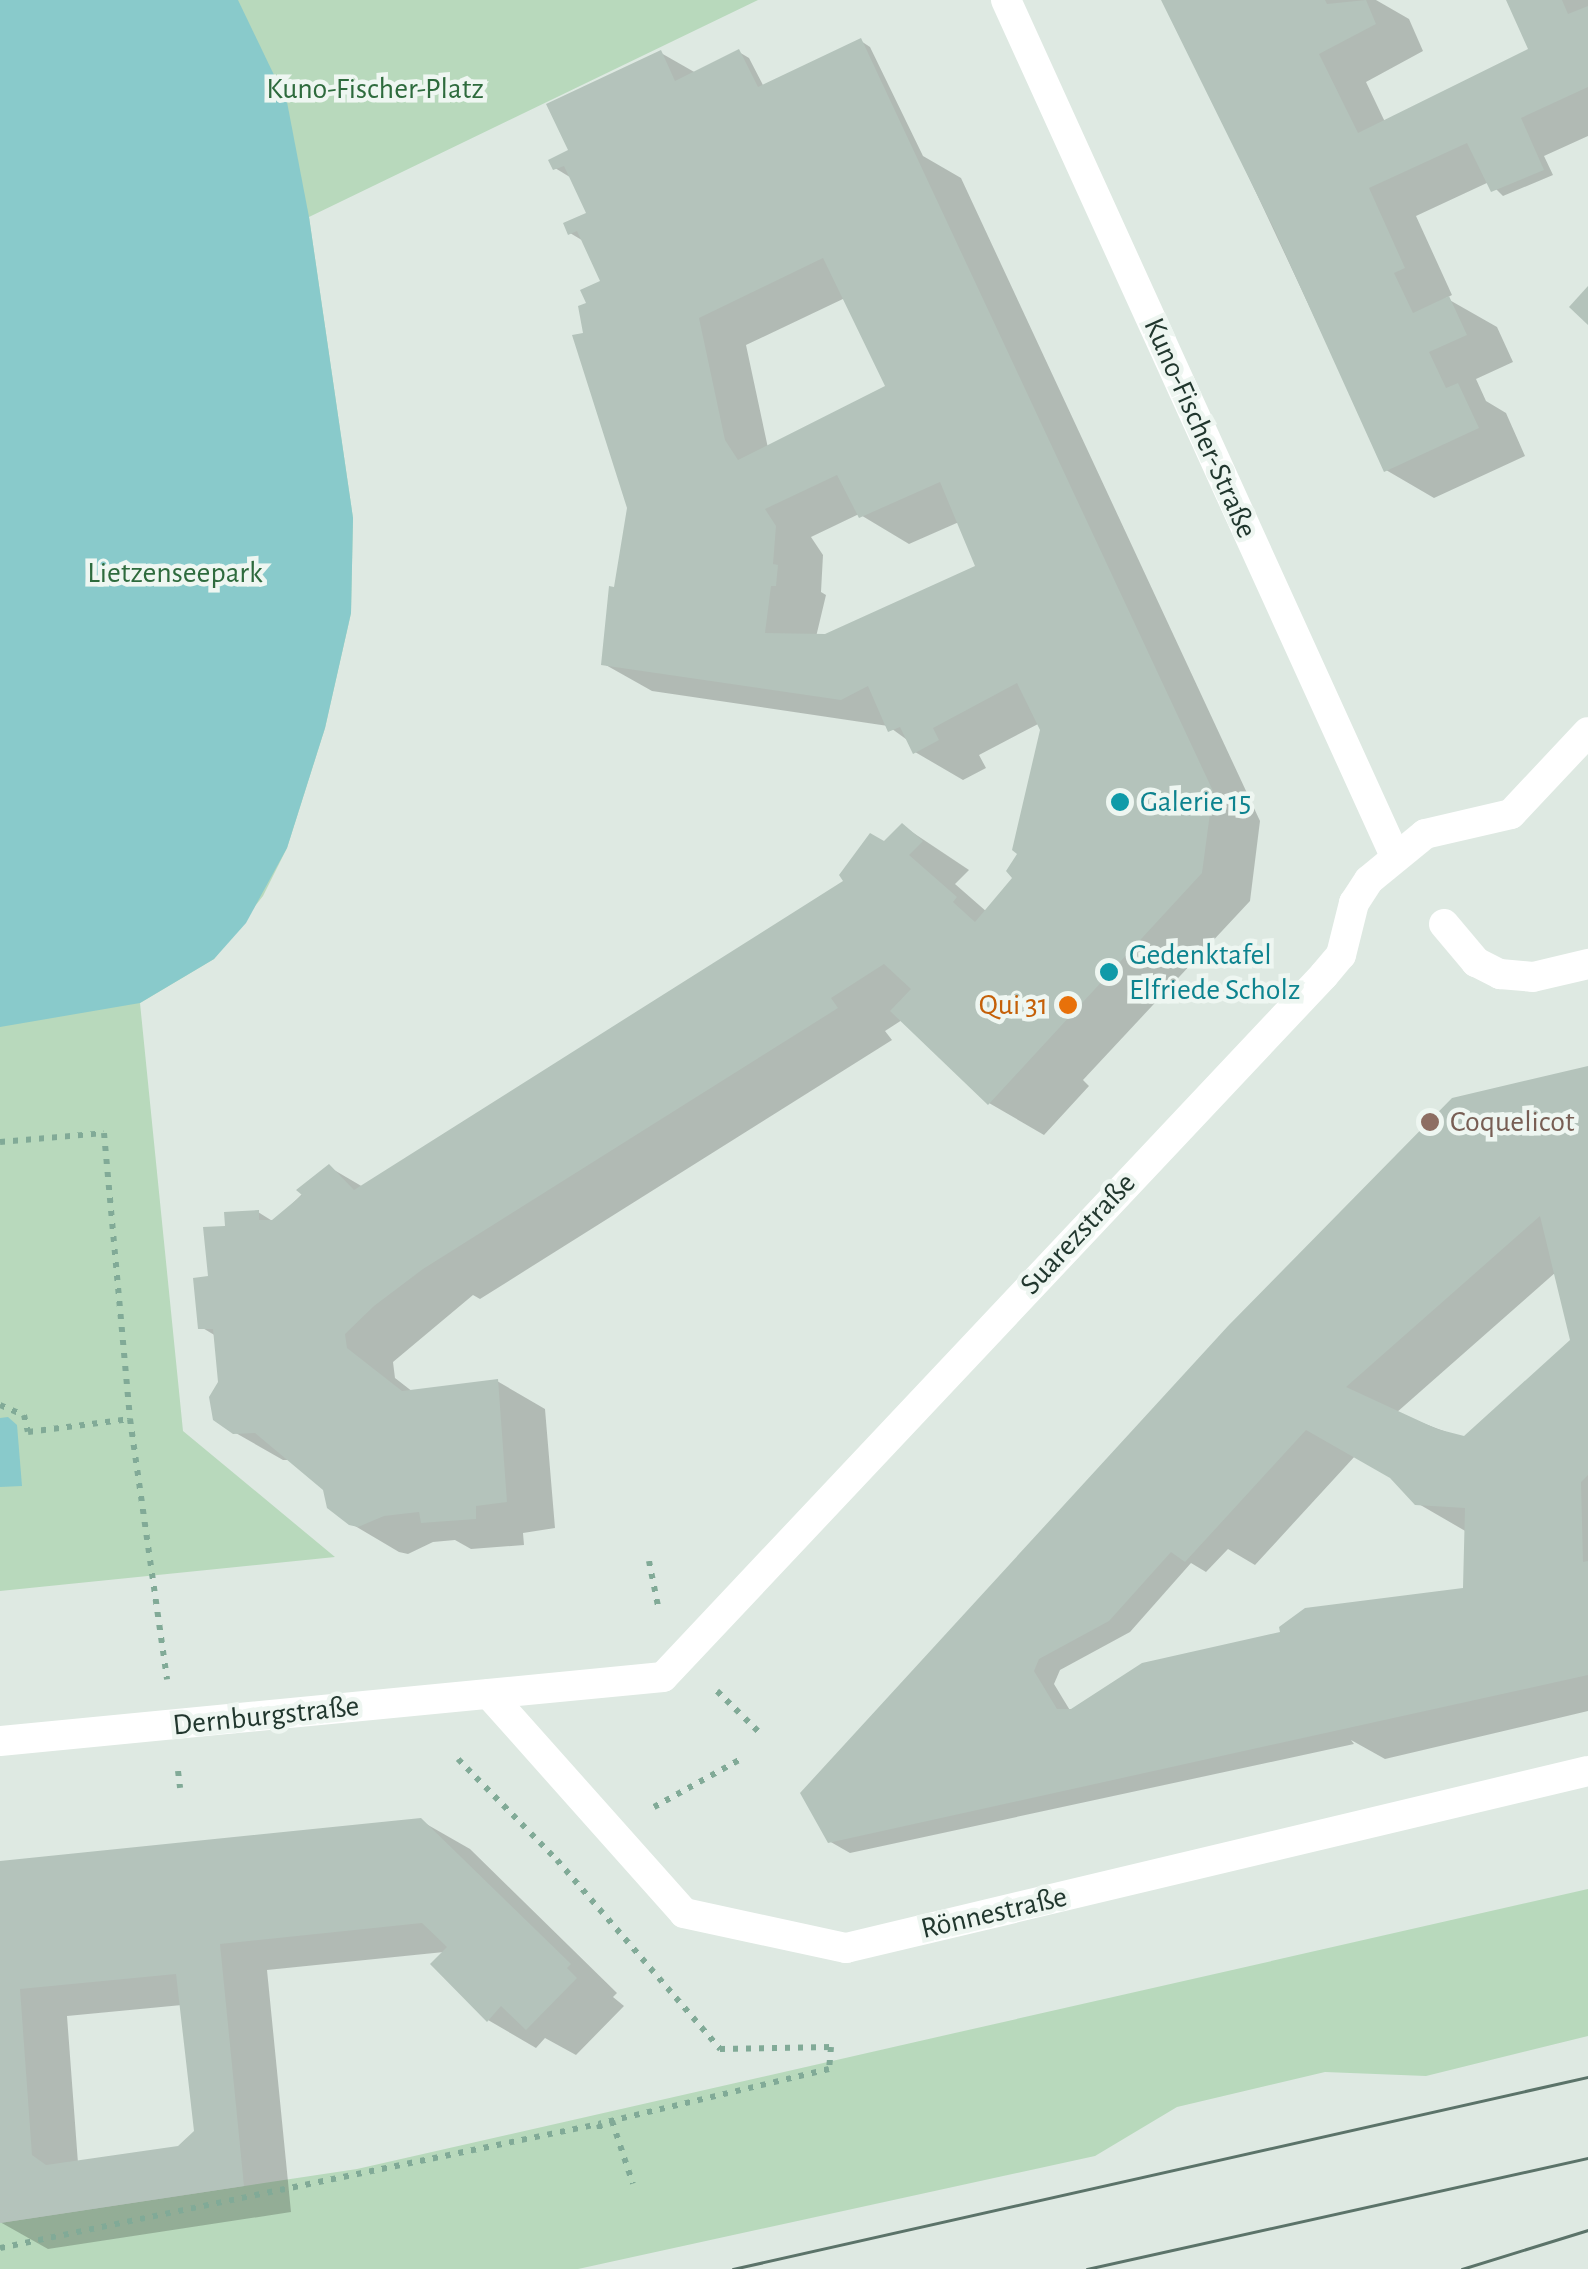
<!DOCTYPE html>
<meta charset="utf-8">
<style>
body{margin:0}
#map{position:relative;width:1588px;height:2269px;overflow:hidden;background:#dee9e2;font-family:"Alegreya Sans",sans-serif}
div>[style]{position:absolute}
.green>*{inset:0;background:#b8d9bc}
.water>*{inset:0;background:#89cacb}
.shadow>*{inset:0;background:#0003}
.building>*{inset:0;background:#b4c3bb}
.path>*{height:6px;margin-top:-3px;transform-origin:0;background:repeating-linear-gradient(90deg,#81aa97 0 5px,transparent 0 13px)}
.minor>*{height:30px;margin:-15px;padding:0 15px;transform-origin:15px;border-radius:15px;background:#fff}
.tram>*{height:2.5px;margin:-1.25px;padding:0 1.25px;transform-origin:1.25px;border-radius:1.25px;background:#5b7369}
.dots>*{width:28px;height:28px;translate:-50% -50%;box-sizing:border-box;border:5px solid #eef6f1;border-radius:50%}
span{translate:-50% -50%;white-space:nowrap;text-align:center;line-height:1.15;-webkit-text-stroke:9px #eef6f1;paint-order:stroke}
.park-label{font-size:30px;color:#2e6b3d}
.street-label{font-size:30px;color:#21372e}
.culture-label{font-size:30px;color:#0d838f}
.left{translate:0 -50%;text-align:left}
.food-label{font-size:30px;color:#c56008}
.right{translate:-100% -50%;text-align:right}
.education-label{font-size:30px;color:#785e54}
</style>
<div id="map">
<div class="green">
<i style="clip-path:polygon(0 0,758px 0,309px 217px,353px 518px,351px 613px,325px 728px,287px 848px,263px 896px,214px 959px,140px 1003px,183px 1431px,335px 1557px,0 1591px)"></i>
<i style="clip-path:polygon(1588px 1889px,1588px 2036px,1426px 2076px,1325px 2072px,1177px 2107px,1095px 2156px,578px 2269px,0 2269px,0 2223px,357px 2169px)"></i>
</div>
<div class="water">
<i style="clip-path:polygon(0 0,238px 0,287px 102px,309px 217px,353px 518px,351px 613px,325px 728px,287px 848px,246px 923px,214px 959px,140px 1003px,0 1027px)"></i>
<i style="clip-path:polygon(8px 1417px,17px 1425px,22px 1486px,0 1487px,0 1418px)"></i>
</div>
<div class="shadow">
<i style="clip-path:polygon(1166px 0,1376px 0,1409px 19px,1423px 51px,1366px 82px,1385px 122px,1531px 50px,1509px 0,1588px 0,1588px 136px,1544px 156px,1553px 175px,1503px 196px,1489px 182px,1416px 216px,1452px 295px,1446px 298px,1497px 327px,1513px 362px,1476px 379px,1486px 401px,1506px 413px,1525px 456px,1434px 498px,1386px 470px)"></i>
<i style="clip-path:polygon(evenodd,861px 41px,870px 47px,923px 156px,961px 178px,1260px 821px,1250px 901px,1083px 1080px,1089px 1086px,1044px 1135px,989px 1103px,902px 1020px,885px 1031px,892px 1040px,480px 1299px,473px 1295px,393px 1362px,395px 1378px,413px 1392px,497px 1381px,545px 1409px,555px 1528px,523px 1533px,524px 1545px,471px 1549px,455px 1540px,433px 1542px,408px 1554px,399px 1552px,350px 1523px,326px 1489px,291px 1460px,283px 1460px,234px 1432px,220px 1382px,216px 1336px,201px 1327px,228px 1228px,258px 1212px,274px 1222px,329px 1167px,363px 1187px,843px 884px,903px 826px,969px 870px,955px 884px,987px 912px,1016px 879px,1043px 730px,1040px 723px,979px 755px,986px 768px,963px 780px,915px 752px,910px 742px,888px 726px,652px 691px,604px 664px,629px 508px,585px 335px,590px 304px,603px 282px,585px 242px,570px 233px,589px 214px,573px 179px,555px 168px,661px 53px,696px 73px,739px 52px,749px 58px,764px 87px,861px 41px,845px 298px,889px 387px,768px 448px,746px 345px,845px 298px,861px 41px,859px 514px,909px 544px,959px 522px,979px 568px,826px 637px,816px 637px,826px 595px,821px 592px,823px 555px,811px 537px,859px 514px)"></i>
<i style="clip-path:polygon(evenodd,1588px 1068px,1588px 1711px,1385px 1759px,1351px 1740px,1354px 1744px,850px 1853px,829px 1841px,1588px 1068px,1556px 1272px,1572px 1341px,1465px 1439px,1396px 1413px,1556px 1272px,1588px 1068px,1356px 1455px,1392px 1476px,1417px 1503px,1467px 1532px,1465px 1590px,1071px 1712px,1054px 1684px,1060px 1670px,1130px 1632px,1191px 1563px,1206px 1572px,1228px 1549px,1255px 1565px,1356px 1455px)"></i>
<i style="clip-path:polygon(evenodd,421px 1821px,470px 1849px,617px 1993px,613px 1997px,624px 2006px,576px 2055px,545px 2038px,536px 2048px,488px 2020px,444px 1952px,267px 1970px,291px 2212px,48px 2249px,0 2222px,0 1864px,421px 1821px,182px 2005px,196px 2131px,179px 2149px,78px 2163px,67px 2016px,182px 2005px)"></i>
</div>
<div class="building">
<i style="clip-path:polygon(1161px 0,1325px 0,1327px 4px,1366px 0,1376px 24px,1319px 54px,1358px 133px,1528px 49px,1506px 0,1562px 0,1568px 14px,1588px 6px,1588px 87px,1521px 118px,1544px 170px,1491px 192px,1467px 143px,1369px 188px,1405px 268px,1394px 273px,1413px 313px,1449px 296px,1467px 335px,1429px 352px,1446px 388px,1458px 383px,1479px 428px,1384px 472px,1275px 231px)"></i>
<i style="clip-path:polygon(evenodd,861px 38px,1213px 791px,1202px 873px,988px 1105px,890px 1011px,911px 989px,884px 964px,831px 998px,838px 1008px,423px 1269px,374px 1306px,345px 1334px,347px 1348px,402px 1391px,498px 1379px,507px 1502px,476px 1506px,476px 1519px,421px 1523px,419px 1512px,384px 1516px,358px 1527px,349px 1525px,327px 1508px,323px 1490px,255px 1433px,233px 1434px,213px 1420px,209px 1397px,218px 1382px,213px 1329px,198px 1329px,193px 1278px,208px 1276px,203px 1227px,225px 1226px,224px 1212px,259px 1210px,259px 1220px,272px 1220px,302px 1195px,296px 1190px,329px 1164px,354px 1190px,843px 881px,839px 875px,870px 833px,884px 841px,902px 823px,923px 841px,909px 855px,957px 897px,953px 902px,975px 922px,1012px 878px,1006px 871px,1017px 854px,1012px 850px,1040px 730px,1017px 683px,933px 728px,939px 740px,913px 754px,900px 727px,888px 732px,868px 686px,841px 700px,601px 665px,609px 586px,614px 587px,627px 508px,572px 335px,583px 333px,578px 306px,586px 303px,580px 290px,600px 281px,577px 231px,568px 235px,563px 223px,586px 213px,564px 166px,553px 170px,548px 160px,568px 150px,546px 104px,661px 50px,675px 81px,739px 49px,758px 87px,861px 38px,823px 258px,885px 386px,738px 460px,725px 440px,699px 318px,823px 258px,861px 38px,837px 475px,859px 518px,940px 482px,975px 566px,825px 634px,765px 633px,771px 586px,776px 586px,778px 565px,773px 564px,776px 526px,765px 509px,837px 475px)"></i>
<i style="clip-path:polygon(1588px 286px,1588px 325px,1569px 307px)"></i>
<i style="clip-path:polygon(evenodd,1588px 1066px,1588px 1475px,1581px 1482px,1583px 1562px,1588px 1561px,1588px 1675px,828px 1843px,800px 1793px,1228px 1326px,1452px 1098px,1588px 1066px,1540px 1216px,1570px 1340px,1464px 1436px,1437px 1429px,1346px 1387px,1540px 1216px,1588px 1066px,1306px 1430px,1390px 1478px,1415px 1505px,1465px 1508px,1463px 1588px,1305px 1608px,1279px 1627px,1280px 1632px,1142px 1663px,1071px 1709px,1057px 1709px,1034px 1671px,1039px 1659px,1109px 1621px,1171px 1552px,1185px 1562px,1306px 1430px)"></i>
<i style="clip-path:polygon(evenodd,421px 1818px,571px 1964px,567px 1968px,577px 1978px,526px 2030px,501px 2006px,487px 2022px,430px 1964px,447px 1947px,422px 1923px,220px 1944px,244px 2186px,0 2223px,0 1861px,421px 1818px,176px 1974px,194px 2131px,178px 2146px,46px 2165px,32px 2155px,20px 1989px,176px 1974px)"></i>
</div>
<div class="path">
<i style="left:0;top:1142px;width:104px;rotate:-4.9deg"></i>
<i style="left:104px;top:1133px;width:287px;rotate:84.8deg"></i>
<i style="left:130px;top:1419px;width:263px;rotate:81.9deg"></i>
<i style="left:0;top:1405px;width:26px;rotate:23deg"></i>
<i style="left:24px;top:1415px;width:17px;rotate:77deg"></i>
<i style="left:28px;top:1432px;width:103px;rotate:-7.3deg"></i>
<i style="left:649px;top:1561px;width:51px;rotate:78.7deg"></i>
<i style="left:717px;top:1691px;width:63px;rotate:44.4deg"></i>
<i style="left:458px;top:1759px;width:141px;rotate:45.6deg"></i>
<i style="left:557px;top:1860px;width:250px;rotate:49.2deg"></i>
<i style="left:720px;top:2049px;width:111px;rotate:-1deg"></i>
<i style="left:831px;top:2047px;width:22px;rotate:95deg"></i>
<i style="left:829px;top:2069px;width:236px;rotate:166.6deg"></i>
<i style="left:599px;top:2124px;width:9px;rotate:77deg"></i>
<i style="left:178px;top:1771px;width:17px;rotate:83deg"></i>
<i style="left:654px;top:1807px;width:99px;rotate:-28.9deg"></i>
<i style="left:612px;top:2121px;width:66px;rotate:71.6deg"></i>
<i style="left:0;top:2248px;width:612px;rotate:-11.7deg"></i>
</div>
<div class="minor">
<i style="left:1006px;top:0;width:940px;rotate:65.56deg"></i>
<i style="left:1444px;top:924px;width:50px;rotate:49.9deg"></i>
<i style="left:1476px;top:962px;width:27px;rotate:27deg"></i>
<i style="left:1500px;top:974px;width:33px;rotate:5deg"></i>
<i style="left:1533px;top:977px;width:57px;rotate:-13.3deg"></i>
<i style="left:489px;top:1694px;width:293px;rotate:48.3deg"></i>
<i style="left:684px;top:1913px;width:166px;rotate:12.2deg"></i>
<i style="left:846px;top:1948px;width:763px;rotate:-13.42deg"></i>
<i style="left:0;top:1741px;width:666px;rotate:-5.51deg"></i>
<i style="left:663px;top:1677px;width:964px;rotate:-46.72deg"></i>
<i style="left:1324px;top:975px;width:26px;rotate:-50deg"></i>
<i style="left:1341px;top:955px;width:54px;rotate:-76deg"></i>
<i style="left:1354px;top:903px;width:27px;rotate:-57deg"></i>
<i style="left:1369px;top:880px;width:72px;rotate:-39.4deg"></i>
<i style="left:1425px;top:834px;width:88px;rotate:-13.1deg"></i>
<i style="left:1511px;top:814px;width:112px;rotate:-46.8deg"></i>
</div>
<div class="tram">
<i style="left:733px;top:2269px;width:876px;rotate:-12.66deg"></i>
<i style="left:1087px;top:2269px;width:513px;rotate:-12.49deg"></i>
<i style="left:1462px;top:2269px;width:132px;rotate:-17.2deg"></i>
</div>
<div class="dots">
<i style="left:1120px;top:802px;background:#0f9aa8"></i>
<i style="left:1109px;top:972px;background:#0f9aa8"></i>
<i style="left:1068px;top:1005px;background:#e8710a"></i>
<i style="left:1430px;top:1122px;background:#8d6e63"></i>
</div>
<div class="park-label">
<span style="left:375px;top:89px">Kuno-Fischer-Platz</span>
<span style="left:175px;top:573px">Lietzenseepark</span>
</div>
<div class="street-label">
<span style="left:1200px;top:428px;rotate:66deg">Kuno-Fischer-Straße</span>
<span style="left:1078px;top:1234px;rotate:-47deg">Suarezstraße</span>
<span style="left:266px;top:1716px;rotate:-6deg">Dernburgstraße</span>
<span style="left:994px;top:1913px;rotate:-13deg">Rönnestraße</span>
</div>
<div class="culture-label">
<span class="left" style="left:1140px;top:802px">Galerie 15</span>
<span class="left" style="left:1129px;top:972px">Gedenktafel<br>Elfriede Scholz</span>
</div>
<div class="food-label">
<span class="right" style="left:1048px;top:1005px">Qui 31</span>
</div>
<div class="education-label">
<span class="left" style="left:1450px;top:1122px">Coquelicot</span>
</div>
</div>
